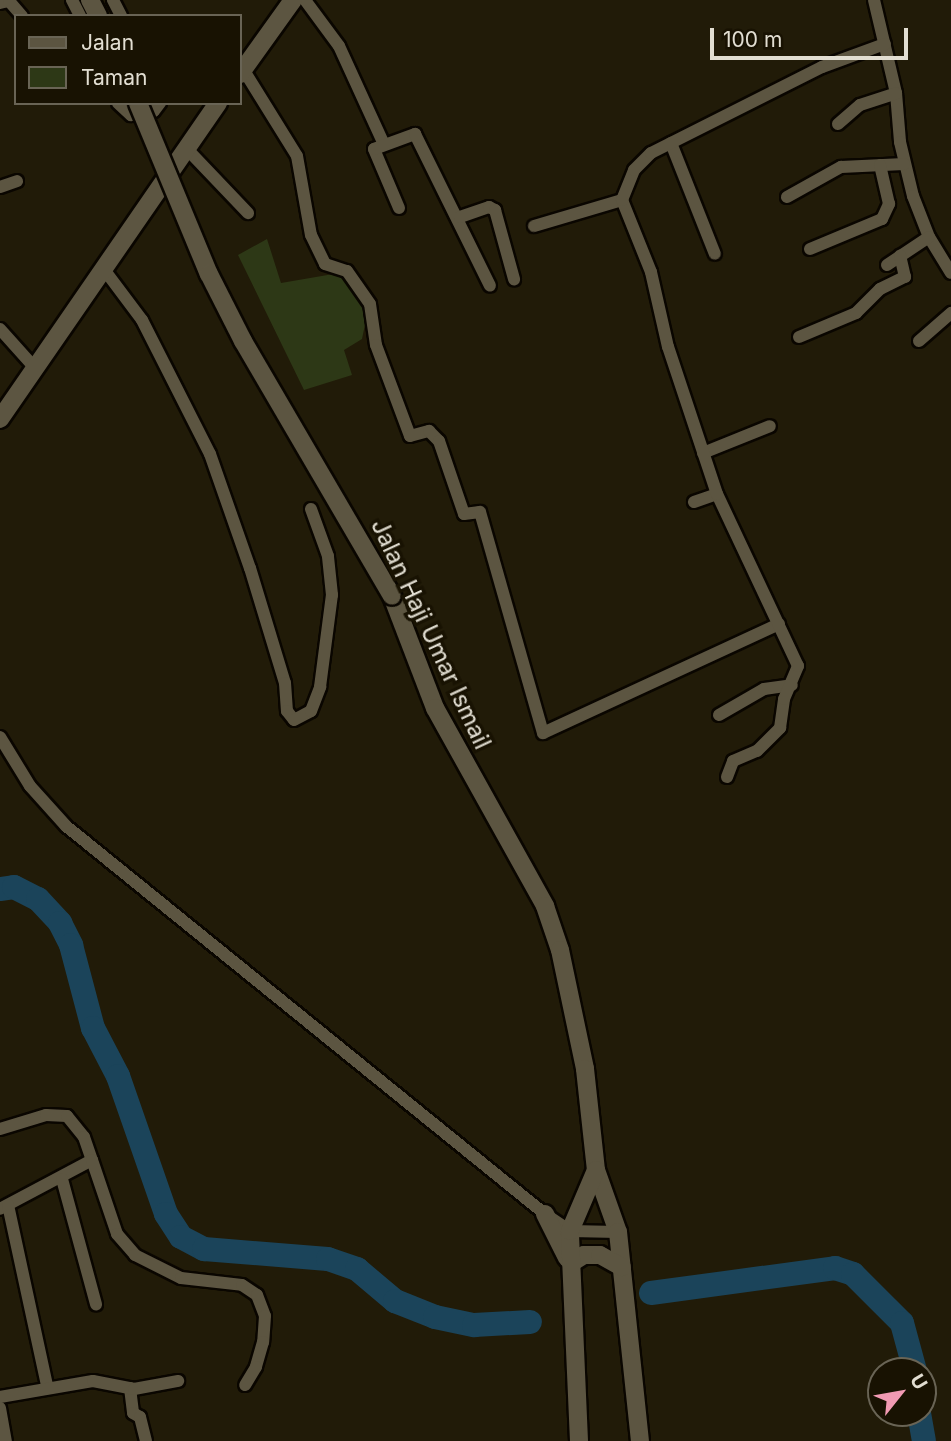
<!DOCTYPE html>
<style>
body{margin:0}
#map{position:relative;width:951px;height:1441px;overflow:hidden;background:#211b08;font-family:Inter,sans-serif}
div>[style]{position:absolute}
.green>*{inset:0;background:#2d3816}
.river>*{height:24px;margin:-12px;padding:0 12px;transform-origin:12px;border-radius:12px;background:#1b445a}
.roads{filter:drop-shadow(2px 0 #0a0600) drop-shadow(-2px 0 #0a0600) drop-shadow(0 2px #0a0600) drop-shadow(0 -2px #0a0600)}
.street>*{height:12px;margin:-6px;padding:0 6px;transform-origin:6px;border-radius:6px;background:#5c5541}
.secondary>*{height:18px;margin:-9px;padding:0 9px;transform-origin:9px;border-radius:9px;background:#5c5541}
.bridges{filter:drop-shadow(2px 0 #0a0600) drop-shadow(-2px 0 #0a0600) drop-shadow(0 2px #0a0600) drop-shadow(0 -2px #0a0600)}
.secondary-bridge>*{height:18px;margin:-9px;padding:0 9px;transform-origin:9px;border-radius:9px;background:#5c5541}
span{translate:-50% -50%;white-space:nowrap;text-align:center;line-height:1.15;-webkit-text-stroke:7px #181202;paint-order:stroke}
.street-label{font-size:24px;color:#e2ded2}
.legend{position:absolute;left:14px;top:14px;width:228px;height:91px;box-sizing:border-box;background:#181202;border:2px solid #696455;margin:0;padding:9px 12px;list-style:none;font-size:21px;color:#e2ded2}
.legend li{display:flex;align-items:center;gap:14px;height:35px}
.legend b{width:35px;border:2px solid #696455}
.north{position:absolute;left:867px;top:1357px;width:70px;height:70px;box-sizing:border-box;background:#181202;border:2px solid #696455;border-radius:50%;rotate:59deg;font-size:19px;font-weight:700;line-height:28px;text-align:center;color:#e2ded2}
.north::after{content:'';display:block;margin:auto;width:24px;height:32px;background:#f19ab3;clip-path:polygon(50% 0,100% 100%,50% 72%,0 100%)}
.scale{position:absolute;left:710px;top:28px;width:198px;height:32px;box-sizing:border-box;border:4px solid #e2ded2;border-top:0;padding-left:9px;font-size:21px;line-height:24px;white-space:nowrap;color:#e2ded2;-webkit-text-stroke:5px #181202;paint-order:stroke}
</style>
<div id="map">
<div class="green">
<i style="clip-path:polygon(267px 239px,281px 283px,345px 272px,368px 310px,362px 339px,344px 350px,352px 375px,304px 390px,238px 255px)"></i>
</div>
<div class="river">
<i style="left:0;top:889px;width:14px;rotate:-8deg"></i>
<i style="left:14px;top:887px;width:27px;rotate:27deg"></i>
<i style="left:38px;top:899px;width:33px;rotate:47deg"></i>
<i style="left:60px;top:923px;width:25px;rotate:63deg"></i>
<i style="left:71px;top:945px;width:86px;rotate:75.2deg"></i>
<i style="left:93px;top:1028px;width:54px;rotate:62.5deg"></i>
<i style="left:118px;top:1076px;width:146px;rotate:70.8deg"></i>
<i style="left:166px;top:1214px;width:27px;rotate:57deg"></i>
<i style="left:181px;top:1237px;width:26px;rotate:28deg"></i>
<i style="left:204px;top:1249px;width:124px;rotate:4.6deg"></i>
<i style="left:328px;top:1259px;width:31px;rotate:19deg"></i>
<i style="left:357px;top:1269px;width:50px;rotate:40.1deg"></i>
<i style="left:395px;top:1301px;width:43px;rotate:21.8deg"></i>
<i style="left:435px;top:1317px;width:40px;rotate:12deg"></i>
<i style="left:474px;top:1325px;width:56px;rotate:-3.1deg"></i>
<i style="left:651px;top:1293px;width:186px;rotate:-7.7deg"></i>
<i style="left:835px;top:1268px;width:19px;rotate:18deg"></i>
<i style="left:853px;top:1274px;width:69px;rotate:45deg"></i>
<i style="left:902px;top:1323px;width:50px;rotate:74.8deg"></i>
<i style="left:919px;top:1413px;width:28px;rotate:80deg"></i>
</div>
<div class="roads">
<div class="street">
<i style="left:72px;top:0;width:18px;rotate:63deg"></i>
<i style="left:113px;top:0;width:18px;rotate:63deg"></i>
<i style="left:305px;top:0;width:57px;rotate:53.5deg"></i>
<i style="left:339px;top:46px;width:106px;rotate:65.4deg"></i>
<i style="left:874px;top:0;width:96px;rotate:76.7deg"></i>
<i style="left:896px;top:93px;width:49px;rotate:85.3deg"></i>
<i style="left:900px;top:142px;width:56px;rotate:76.5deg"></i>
<i style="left:913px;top:196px;width:44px;rotate:68.7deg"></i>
<i style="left:929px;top:237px;width:42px;rotate:58.6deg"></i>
<i style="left:0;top:3px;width:9px;rotate:-13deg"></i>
<i style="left:9px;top:1px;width:20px;rotate:49deg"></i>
<i style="left:243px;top:69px;width:102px;rotate:58.2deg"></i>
<i style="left:297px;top:156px;width:80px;rotate:80deg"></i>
<i style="left:311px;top:235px;width:32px;rotate:64deg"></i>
<i style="left:325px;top:264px;width:23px;rotate:18deg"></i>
<i style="left:347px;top:271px;width:40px;rotate:55.1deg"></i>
<i style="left:370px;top:304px;width:41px;rotate:81.7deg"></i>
<i style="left:376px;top:345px;width:97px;rotate:69.5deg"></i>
<i style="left:410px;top:436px;width:20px;rotate:-15deg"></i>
<i style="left:429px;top:431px;width:14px;rotate:45deg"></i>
<i style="left:439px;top:441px;width:77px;rotate:71.1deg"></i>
<i style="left:464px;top:514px;width:16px;rotate:-7deg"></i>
<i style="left:480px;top:512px;width:230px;rotate:74.1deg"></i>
<i style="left:543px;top:733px;width:260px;rotate:-24.8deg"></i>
<i style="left:118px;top:103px;width:18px;rotate:43deg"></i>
<i style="left:131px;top:115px;width:23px;rotate:-10deg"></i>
<i style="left:154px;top:111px;width:10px;rotate:-53deg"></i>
<i style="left:838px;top:124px;width:29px;rotate:-41deg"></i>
<i style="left:860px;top:105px;width:38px;rotate:-18deg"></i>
<i style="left:671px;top:143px;width:119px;rotate:68.4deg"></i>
<i style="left:186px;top:148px;width:90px;rotate:46.4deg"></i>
<i style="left:0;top:187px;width:18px;rotate:-19deg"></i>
<i style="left:787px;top:197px;width:62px;rotate:-29.1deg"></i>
<i style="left:841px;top:167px;width:63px;rotate:-2.7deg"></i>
<i style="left:399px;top:208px;width:64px;rotate:-113deg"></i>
<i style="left:374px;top:149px;width:44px;rotate:-20.1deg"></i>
<i style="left:415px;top:134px;width:169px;rotate:63.7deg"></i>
<i style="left:460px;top:217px;width:31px;rotate:-19deg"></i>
<i style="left:489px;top:207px;width:7px;rotate:27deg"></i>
<i style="left:495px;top:210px;width:72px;rotate:74.6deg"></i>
<i style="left:534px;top:226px;width:92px;rotate:-16.5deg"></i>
<i style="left:810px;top:249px;width:78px;rotate:-22.6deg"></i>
<i style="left:882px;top:219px;width:17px;rotate:-65deg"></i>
<i style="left:889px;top:204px;width:40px;rotate:-103deg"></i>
<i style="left:887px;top:265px;width:50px;rotate:-33.7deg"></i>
<i style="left:103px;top:268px;width:65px;rotate:53.1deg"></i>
<i style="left:142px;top:320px;width:150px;rotate:63.1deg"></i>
<i style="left:210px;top:454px;width:121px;rotate:70.7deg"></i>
<i style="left:250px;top:568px;width:120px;rotate:73.1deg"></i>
<i style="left:285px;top:683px;width:28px;rotate:86deg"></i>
<i style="left:287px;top:711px;width:11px;rotate:52deg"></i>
<i style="left:294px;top:720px;width:19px;rotate:-28deg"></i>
<i style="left:311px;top:711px;width:26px;rotate:-69deg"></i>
<i style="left:320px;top:687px;width:93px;rotate:-82.6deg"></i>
<i style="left:332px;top:595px;width:39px;rotate:-96deg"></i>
<i style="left:328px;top:556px;width:50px;rotate:-109.9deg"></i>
<i style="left:0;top:329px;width:52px;rotate:48.1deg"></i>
<i style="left:799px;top:337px;width:62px;rotate:-22.8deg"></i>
<i style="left:856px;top:313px;width:34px;rotate:-45deg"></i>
<i style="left:880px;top:289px;width:28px;rotate:-26deg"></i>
<i style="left:905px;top:277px;width:22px;rotate:-103deg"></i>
<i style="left:919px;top:341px;width:43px;rotate:-41.2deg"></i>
<i style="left:703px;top:453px;width:72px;rotate:-21.9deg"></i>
<i style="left:694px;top:502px;width:24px;rotate:-19deg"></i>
<i style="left:719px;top:715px;width:52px;rotate:-30deg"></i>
<i style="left:764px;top:689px;width:28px;rotate:-8deg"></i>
<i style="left:0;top:737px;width:57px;rotate:58.5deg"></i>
<i style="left:30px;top:786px;width:54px;rotate:48deg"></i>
<i style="left:66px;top:826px;width:616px;rotate:39.01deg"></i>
<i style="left:545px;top:1214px;width:30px;rotate:34deg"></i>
<i style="left:570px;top:1231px;width:48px;rotate:1.2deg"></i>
<i style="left:727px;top:777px;width:17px;rotate:-69deg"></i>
<i style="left:733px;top:761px;width:26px;rotate:-23deg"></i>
<i style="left:757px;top:751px;width:33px;rotate:-45deg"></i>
<i style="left:780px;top:728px;width:29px;rotate:-82deg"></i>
<i style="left:784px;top:699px;width:36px;rotate:-67deg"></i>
<i style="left:798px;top:666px;width:190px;rotate:-115.2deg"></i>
<i style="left:717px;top:494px;width:155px;rotate:-108.4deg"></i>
<i style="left:668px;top:347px;width:77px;rotate:-102.8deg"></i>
<i style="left:651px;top:272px;width:78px;rotate:-111.9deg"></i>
<i style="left:622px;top:200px;width:32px;rotate:-68deg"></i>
<i style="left:634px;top:170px;width:24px;rotate:-45deg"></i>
<i style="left:651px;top:153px;width:191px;rotate:-26.7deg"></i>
<i style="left:822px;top:67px;width:67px;rotate:-20.1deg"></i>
<i style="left:0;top:1129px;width:48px;rotate:-16.9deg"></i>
<i style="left:46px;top:1115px;width:21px;rotate:3deg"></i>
<i style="left:67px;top:1116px;width:27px;rotate:51deg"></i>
<i style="left:84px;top:1137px;width:24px;rotate:71deg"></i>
<i style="left:92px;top:1160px;width:104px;rotate:152deg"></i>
<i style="left:92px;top:1160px;width:78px;rotate:71.3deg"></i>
<i style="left:117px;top:1234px;width:28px;rotate:49deg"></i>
<i style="left:135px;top:1255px;width:51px;rotate:26.6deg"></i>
<i style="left:181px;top:1278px;width:61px;rotate:6.5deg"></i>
<i style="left:242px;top:1285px;width:18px;rotate:34deg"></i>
<i style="left:257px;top:1295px;width:22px;rotate:69deg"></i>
<i style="left:265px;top:1316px;width:26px;rotate:94deg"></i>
<i style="left:263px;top:1342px;width:26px;rotate:106deg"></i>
<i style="left:256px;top:1367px;width:21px;rotate:121deg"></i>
<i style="left:62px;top:1179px;width:130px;rotate:74.8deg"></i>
<i style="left:8px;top:1205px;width:185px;rotate:77.8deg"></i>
<i style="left:130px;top:1388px;width:25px;rotate:83deg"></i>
<i style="left:133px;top:1413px;width:8px;rotate:30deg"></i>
<i style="left:140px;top:1417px;width:25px;rotate:76deg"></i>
<i style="left:0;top:1397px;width:94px;rotate:-9.8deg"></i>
<i style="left:93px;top:1381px;width:42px;rotate:11deg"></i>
<i style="left:134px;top:1389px;width:45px;rotate:-10.3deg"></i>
<i style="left:0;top:1408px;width:34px;rotate:80deg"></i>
</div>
<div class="secondary">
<i style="left:90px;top:0;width:18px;rotate:63deg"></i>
<i style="left:240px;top:74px;width:91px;rotate:-54.4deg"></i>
<i style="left:0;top:419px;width:384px;rotate:-55.4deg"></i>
<i style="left:392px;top:596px;width:120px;rotate:69deg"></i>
<i style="left:435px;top:708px;width:227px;rotate:60.9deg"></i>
<i style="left:545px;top:906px;width:46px;rotate:71.2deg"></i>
<i style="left:560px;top:950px;width:122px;rotate:78.1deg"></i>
<i style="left:585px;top:1069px;width:102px;rotate:83.8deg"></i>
<i style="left:596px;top:1170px;width:66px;rotate:70.5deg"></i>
<i style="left:618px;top:1232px;width:210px;rotate:84deg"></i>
<i style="left:545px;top:1214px;width:49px;rotate:63.4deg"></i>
<i style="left:571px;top:1263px;width:15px;rotate:-32deg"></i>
<i style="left:584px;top:1255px;width:16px"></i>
<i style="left:600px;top:1255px;width:25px;rotate:29deg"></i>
<i style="left:579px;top:1441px;width:210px;rotate:-92.5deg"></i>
<i style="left:570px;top:1231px;width:66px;rotate:-66.9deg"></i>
</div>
</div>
<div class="bridges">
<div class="secondary-bridge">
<i style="left:138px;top:103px;width:185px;rotate:67.5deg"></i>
<i style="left:209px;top:274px;width:75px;rotate:63.1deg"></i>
<i style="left:243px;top:341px;width:295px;rotate:59.7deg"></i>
</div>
</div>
<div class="street-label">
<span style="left:431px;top:634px;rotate:65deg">Jalan Haji Umar Ismail</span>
</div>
<ul class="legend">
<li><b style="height:9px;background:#5c5541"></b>Jalan</li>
<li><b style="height:19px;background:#2d3816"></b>Taman</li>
</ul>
<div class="north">U</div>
<div class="scale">100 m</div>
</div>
